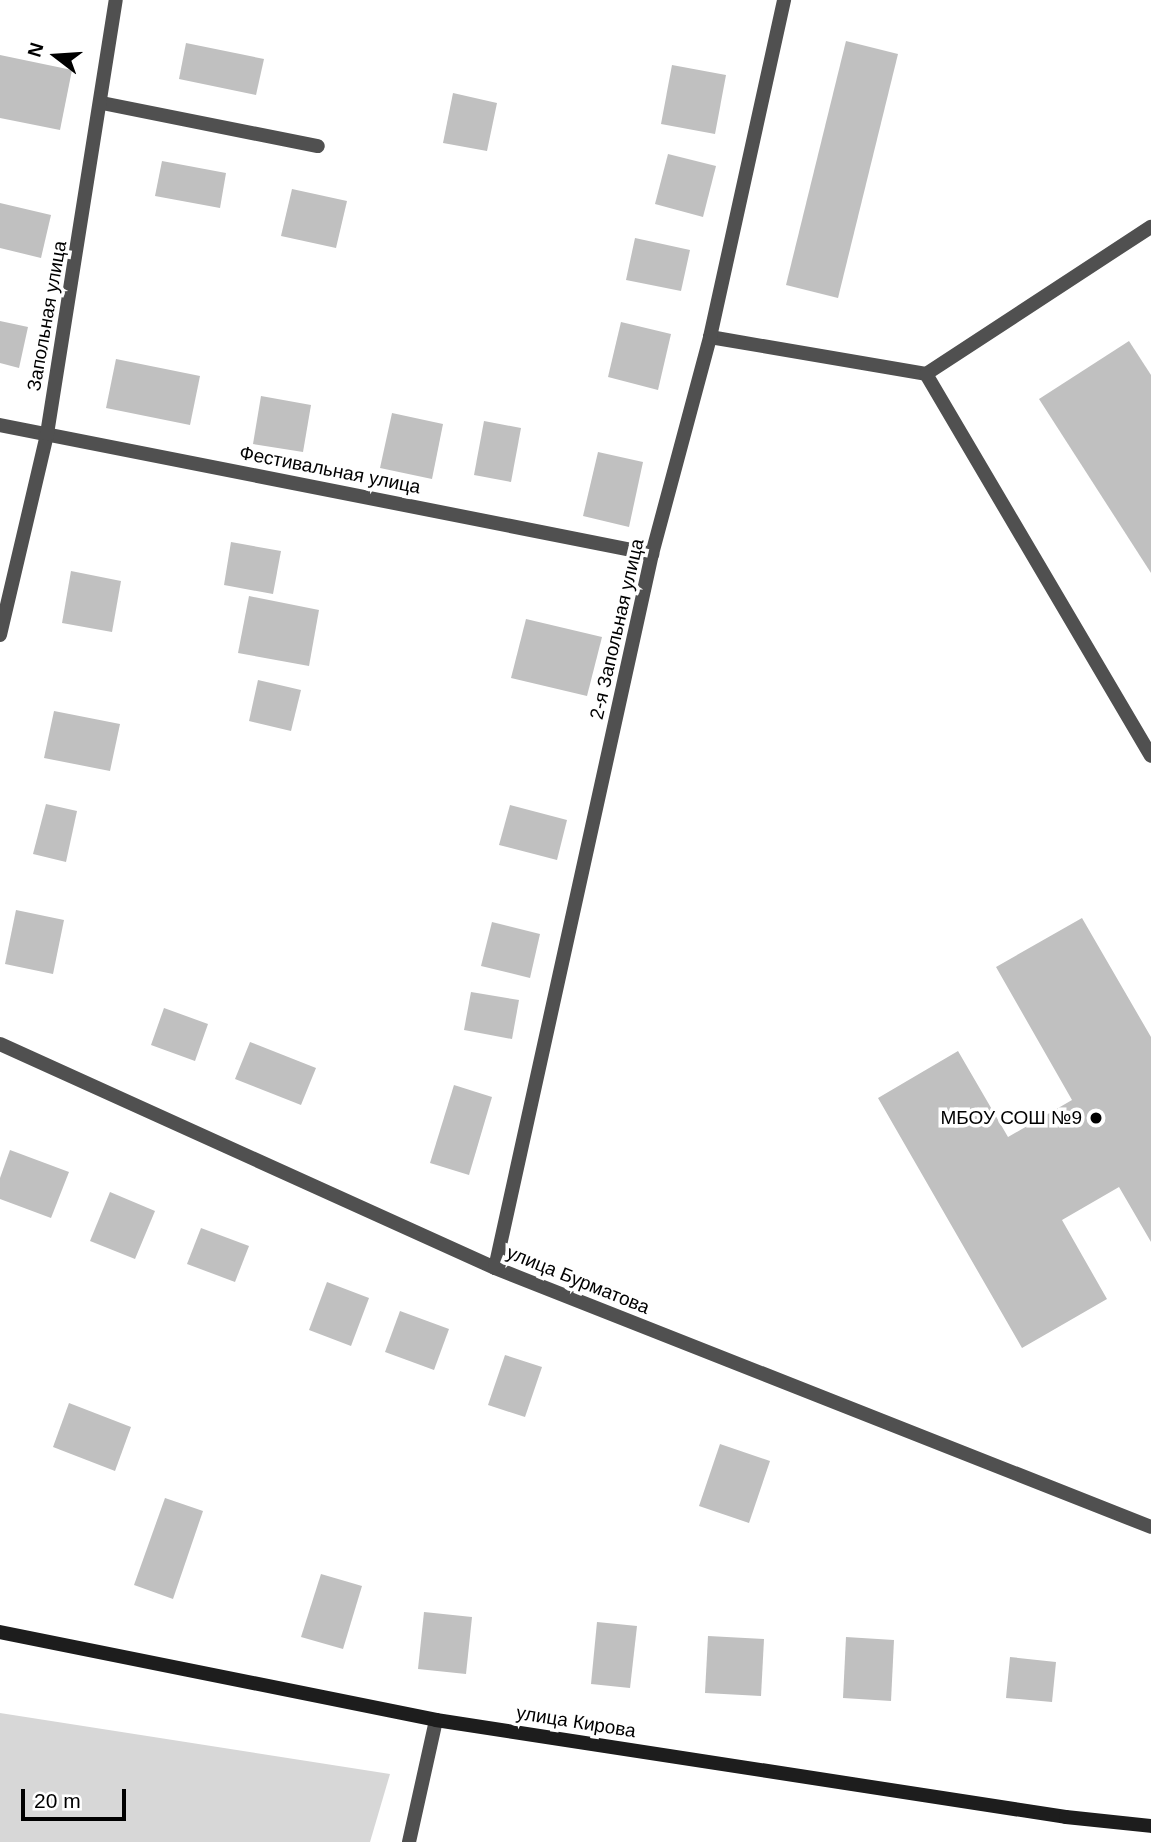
<!DOCTYPE html>
<meta charset="utf-8">
<style>
body{margin:0}
#map{position:relative;width:1151px;height:1842px;overflow:hidden;background:#fff;font-family:Arial,sans-serif}
div>[style]{position:absolute}
.green>*{inset:0;background:#d7d7d7}
.building>*{inset:0;background:#c0c0c0}
.lane>*{height:14px;margin:-7px;padding:0 7px;transform-origin:7px;border-radius:7px;background:#505050}
.street>*{height:14px;margin:-7px;padding:0 7px;transform-origin:7px;border-radius:7px;background:#505050}
.secondary>*{height:14px;margin:-7px;padding:0 7px;transform-origin:7px;border-radius:7px;background:#1d1d1d}
.dots>*{width:19px;height:19px;translate:-50% -50%;box-sizing:border-box;border:4px solid #fff;border-radius:50%}
span{translate:-50% -50%;white-space:nowrap;text-align:center;line-height:1.15;-webkit-text-stroke:7px #fff;paint-order:stroke}
.street-label{font-size:19px;color:#000}
.poi-label{font-size:19px;color:#000}
.right{translate:-100% -50%;text-align:right}
.north{position:absolute;left:21px;top:21px;width:70px;height:70px;-webkit-text-stroke:5px #fff;paint-order:stroke;rotate:287deg;font-size:19px;font-weight:700;line-height:28px;text-align:center;color:#000}
.north::after{content:'';display:block;margin:auto;width:24px;height:32px;background:#000;clip-path:polygon(50% 0,100% 100%,50% 72%,0 100%)}
.scale{position:absolute;left:21px;top:1789px;width:105px;height:32px;box-sizing:border-box;border:4px solid #000;border-top:0;padding-left:9px;font-size:21px;line-height:24px;white-space:nowrap;color:#000;-webkit-text-stroke:5px #fff;paint-order:stroke}
</style>
<div id="map">
<div class="green">
<i style="clip-path:polygon(0 1713px,390px 1774px,370px 1842px,0 1842px)"></i>
</div>
<div class="building">
<i style="clip-path:polygon(846px 41px,898px 54px,838px 298px,786px 285px)"></i>
<i style="clip-path:polygon(186px 43px,264px 59px,256px 95px,179px 79px)"></i>
<i style="clip-path:polygon(0 55px,72px 70px,60px 130px,0 118px)"></i>
<i style="clip-path:polygon(672px 65px,726px 75px,715px 134px,661px 124px)"></i>
<i style="clip-path:polygon(453px 93px,497px 103px,487px 151px,443px 143px)"></i>
<i style="clip-path:polygon(668px 154px,716px 166px,703px 217px,655px 204px)"></i>
<i style="clip-path:polygon(162px 161px,226px 173px,220px 208px,155px 196px)"></i>
<i style="clip-path:polygon(292px 189px,347px 201px,336px 248px,281px 236px)"></i>
<i style="clip-path:polygon(0 203px,51px 215px,41px 258px,0 248px)"></i>
<i style="clip-path:polygon(635px 238px,690px 250px,681px 291px,626px 280px)"></i>
<i style="clip-path:polygon(0 321px,28px 327px,19px 368px,0 363px)"></i>
<i style="clip-path:polygon(621px 322px,671px 334px,658px 390px,608px 377px)"></i>
<i style="clip-path:polygon(1129px 341px,1151px 375px,1151px 573px,1039px 399px)"></i>
<i style="clip-path:polygon(116px 359px,200px 376px,190px 425px,106px 408px)"></i>
<i style="clip-path:polygon(261px 396px,311px 405px,303px 452px,253px 444px)"></i>
<i style="clip-path:polygon(392px 413px,443px 424px,432px 479px,380px 468px)"></i>
<i style="clip-path:polygon(484px 421px,521px 428px,511px 482px,474px 475px)"></i>
<i style="clip-path:polygon(598px 452px,643px 462px,629px 527px,583px 516px)"></i>
<i style="clip-path:polygon(231px 542px,281px 551px,273px 594px,224px 585px)"></i>
<i style="clip-path:polygon(71px 571px,121px 581px,112px 632px,62px 623px)"></i>
<i style="clip-path:polygon(249px 596px,319px 610px,309px 666px,238px 653px)"></i>
<i style="clip-path:polygon(526px 619px,602px 637px,587px 696px,511px 678px)"></i>
<i style="clip-path:polygon(258px 680px,301px 690px,291px 731px,249px 721px)"></i>
<i style="clip-path:polygon(54px 711px,120px 724px,110px 771px,44px 758px)"></i>
<i style="clip-path:polygon(46px 804px,77px 811px,66px 862px,33px 854px)"></i>
<i style="clip-path:polygon(510px 805px,567px 820px,557px 860px,499px 845px)"></i>
<i style="clip-path:polygon(16px 910px,64px 920px,53px 974px,5px 964px)"></i>
<i style="clip-path:polygon(1082px 918px,1151px 1037px,1151px 1242px,1119px 1187px,1062px 1220px,1107px 1299px,1022px 1348px,878px 1098px,958px 1051px,1008px 1137px,1072px 1100px,996px 967px)"></i>
<i style="clip-path:polygon(492px 922px,540px 934px,530px 978px,481px 966px)"></i>
<i style="clip-path:polygon(471px 992px,519px 1000px,512px 1039px,464px 1030px)"></i>
<i style="clip-path:polygon(164px 1008px,208px 1024px,195px 1061px,151px 1045px)"></i>
<i style="clip-path:polygon(250px 1042px,316px 1068px,301px 1105px,235px 1079px)"></i>
<i style="clip-path:polygon(454px 1085px,492px 1097px,469px 1175px,430px 1163px)"></i>
<i style="clip-path:polygon(10px 1150px,69px 1172px,51px 1218px,0 1199px,0 1178px)"></i>
<i style="clip-path:polygon(110px 1192px,155px 1211px,135px 1259px,90px 1241px)"></i>
<i style="clip-path:polygon(201px 1228px,249px 1246px,235px 1282px,187px 1264px)"></i>
<i style="clip-path:polygon(327px 1282px,369px 1298px,351px 1346px,309px 1330px)"></i>
<i style="clip-path:polygon(400px 1311px,449px 1329px,434px 1370px,385px 1352px)"></i>
<i style="clip-path:polygon(505px 1355px,542px 1367px,525px 1417px,488px 1405px)"></i>
<i style="clip-path:polygon(69px 1403px,131px 1427px,115px 1471px,53px 1447px)"></i>
<i style="clip-path:polygon(720px 1444px,770px 1461px,749px 1523px,699px 1506px)"></i>
<i style="clip-path:polygon(165px 1498px,203px 1511px,173px 1599px,134px 1585px)"></i>
<i style="clip-path:polygon(321px 1574px,362px 1586px,343px 1649px,301px 1637px)"></i>
<i style="clip-path:polygon(424px 1612px,472px 1617px,466px 1674px,418px 1669px)"></i>
<i style="clip-path:polygon(597px 1622px,637px 1626px,630px 1688px,591px 1684px)"></i>
<i style="clip-path:polygon(708px 1636px,764px 1639px,761px 1696px,705px 1693px)"></i>
<i style="clip-path:polygon(846px 1637px,894px 1640px,891px 1701px,843px 1698px)"></i>
<i style="clip-path:polygon(1010px 1657px,1056px 1662px,1052px 1702px,1006px 1698px)"></i>
</div>
<div class="lane">
<i style="left:710px;top:337px;width:219px;rotate:9.7deg"></i>
<i style="left:926px;top:374px;width:443px;rotate:59.5deg"></i>
<i style="left:926px;top:374px;width:269px;rotate:-33.2deg"></i>
<i style="left:409px;top:1842px;width:125px;rotate:-77.5deg"></i>
</div>
<div class="street">
<i style="left:102px;top:103px;width:220px;rotate:11.3deg"></i>
<i style="left:0;top:425px;width:665px;rotate:11.19deg"></i>
<i style="left:0;top:635px;width:206px;rotate:-76.8deg"></i>
<i style="left:47px;top:434px;width:439px;rotate:-81deg"></i>
<i style="left:0;top:1044px;width:543px;rotate:24.35deg"></i>
<i style="left:495px;top:1268px;width:705px;rotate:21.54deg"></i>
<i style="left:495px;top:1268px;width:731px;rotate:-77.6deg"></i>
<i style="left:652px;top:554px;width:225px;rotate:-75deg"></i>
<i style="left:710px;top:337px;width:345px;rotate:-77.6deg"></i>
</div>
<div class="secondary">
<i style="left:0;top:1632px;width:445px;rotate:11.4deg"></i>
<i style="left:436px;top:1720px;width:637px;rotate:8.75deg"></i>
<i style="left:1066px;top:1817px;width:85px;rotate:6deg"></i>
</div>
<div class="dots">
<i style="left:1096px;top:1118px;background:#000"></i>
</div>
<div class="street-label">
<span style="left:47px;top:316px;rotate:-80deg">Запольная улица</span>
<span style="left:330px;top:470px;rotate:11deg">Фестивальная улица</span>
<span style="left:617px;top:629px;rotate:-77deg">2-я Запольная улица</span>
<span style="left:578px;top:1280px;rotate:22deg">улица Бурматова</span>
<span style="left:576px;top:1722px;rotate:9deg">улица Кирова</span>
</div>
<div class="poi-label">
<span class="right" style="left:1082px;top:1118px">МБОУ СОШ №9</span>
</div>
<div class="north">N</div>
<div class="scale">20 m</div>
</div>
